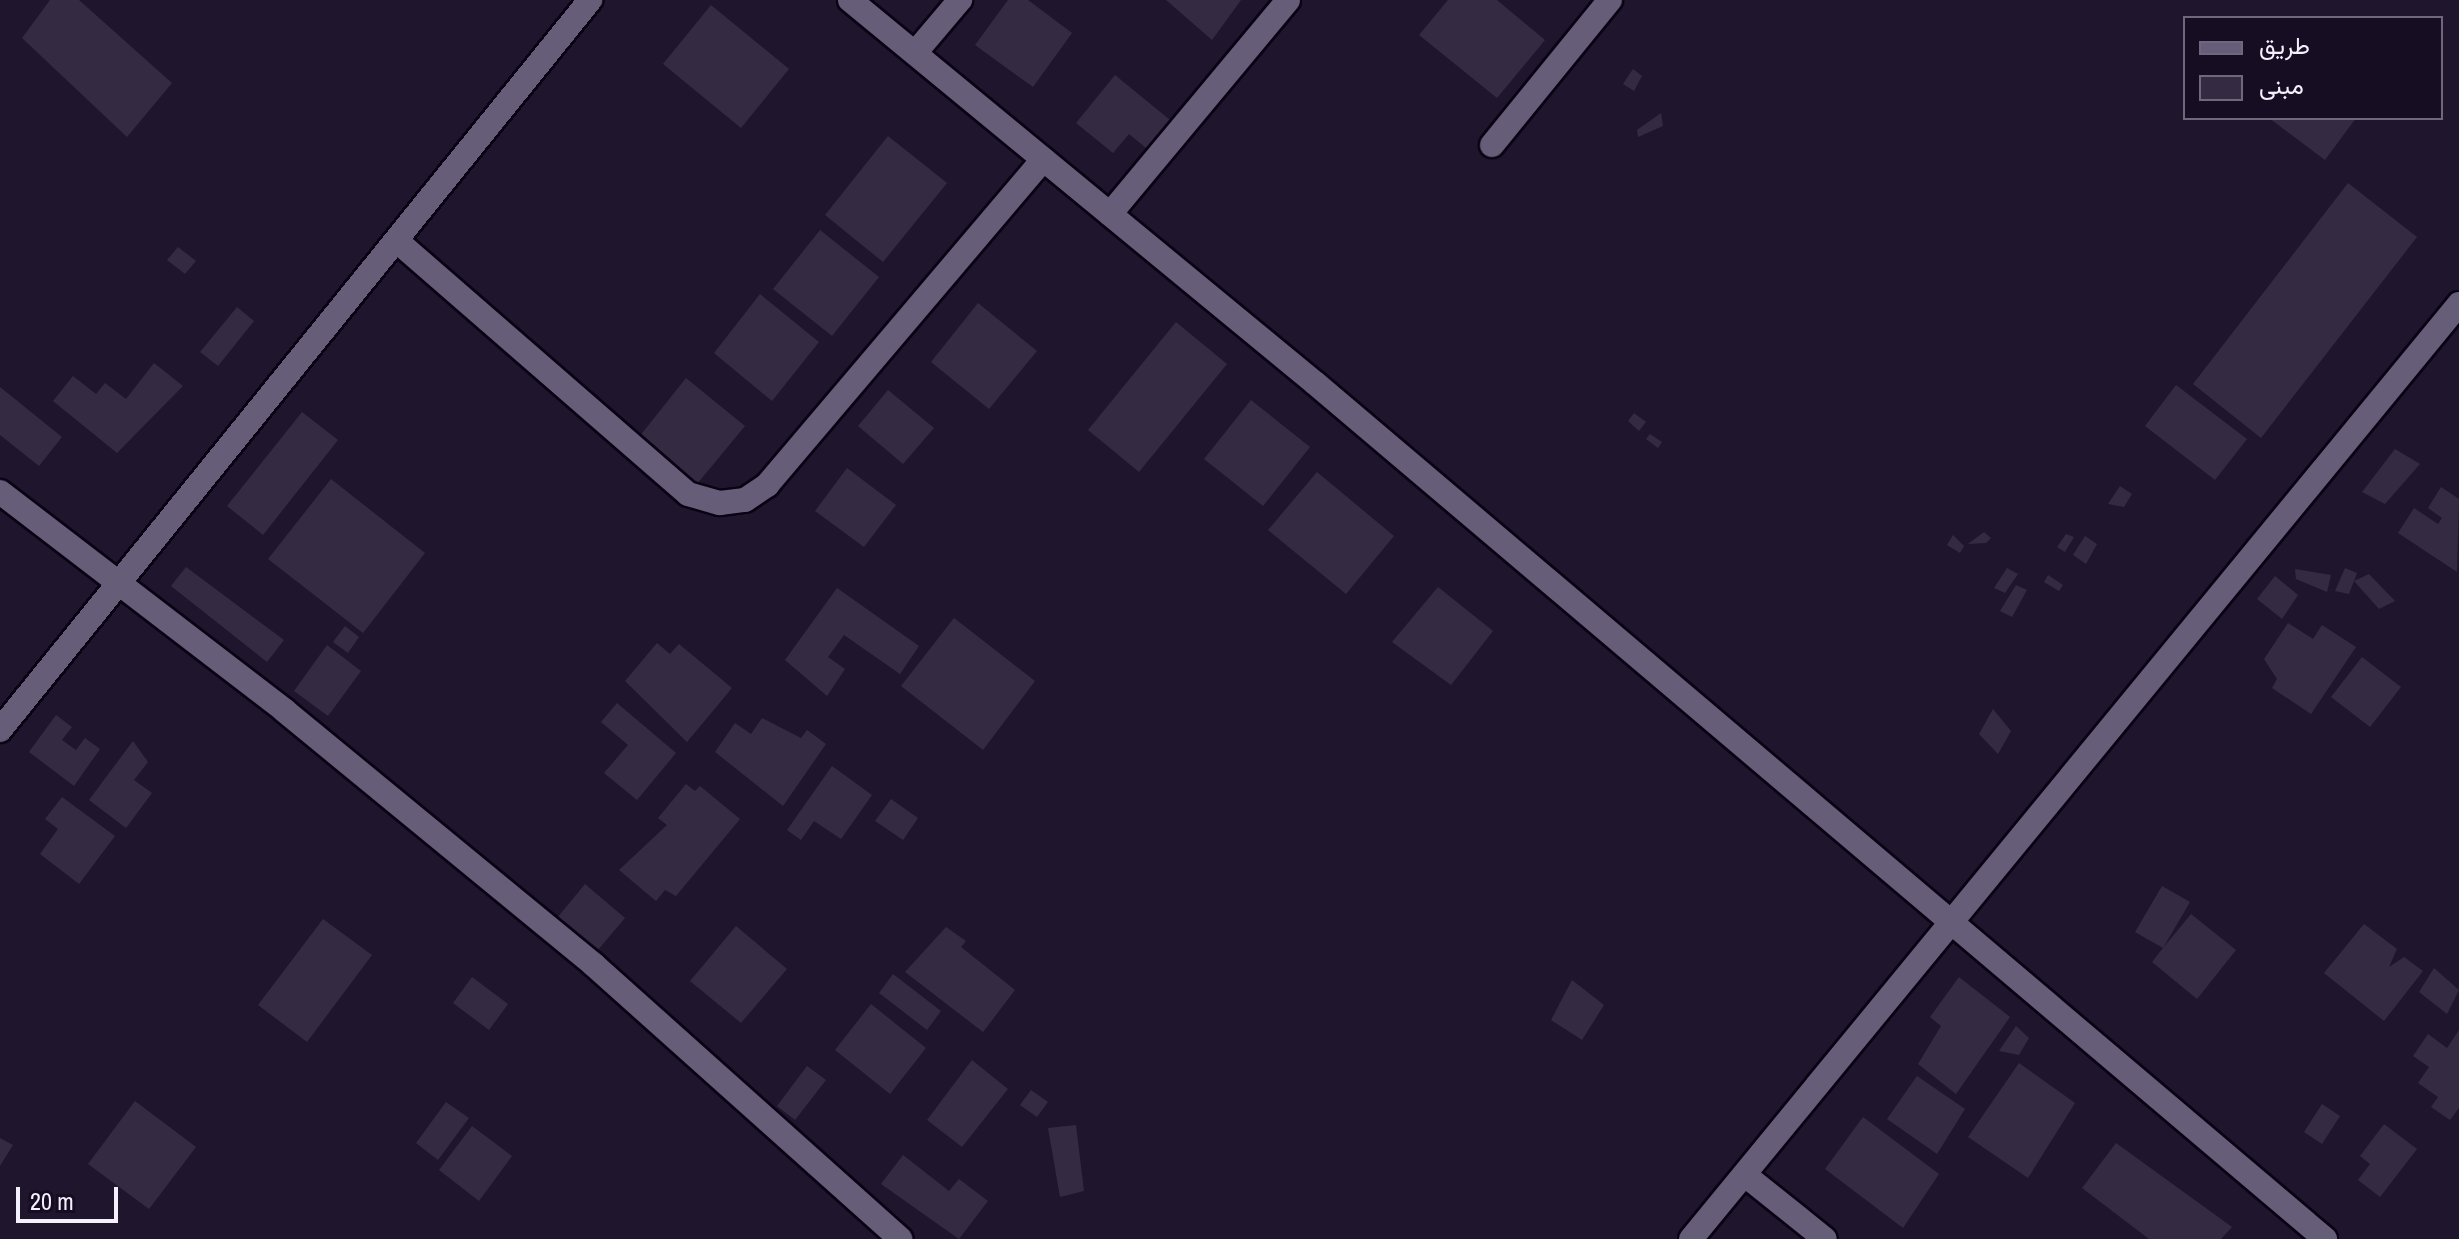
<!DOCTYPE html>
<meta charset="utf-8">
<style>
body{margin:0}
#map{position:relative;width:2459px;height:1239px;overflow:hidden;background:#1f162d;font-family:"Archivo Narrow",Vazirmatn,sans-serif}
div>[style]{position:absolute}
.building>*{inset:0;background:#342b43}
.roads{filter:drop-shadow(2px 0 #090314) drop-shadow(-2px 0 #090314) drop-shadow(0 2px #090314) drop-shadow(0 -2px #090314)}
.street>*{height:24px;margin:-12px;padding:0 12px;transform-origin:12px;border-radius:12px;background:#665d78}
span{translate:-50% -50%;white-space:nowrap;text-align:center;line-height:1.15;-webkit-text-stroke:8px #160d23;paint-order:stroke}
.legend{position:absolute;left:2183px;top:16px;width:260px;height:104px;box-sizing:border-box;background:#160d23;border:2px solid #6f687a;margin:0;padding:10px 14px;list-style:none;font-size:24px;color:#f4f0fd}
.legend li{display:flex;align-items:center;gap:16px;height:40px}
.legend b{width:40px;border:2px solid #6f687a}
.scale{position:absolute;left:16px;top:1187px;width:102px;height:36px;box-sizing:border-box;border:4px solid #f4f0fd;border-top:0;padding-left:10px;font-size:24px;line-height:28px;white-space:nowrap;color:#f4f0fd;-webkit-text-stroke:6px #160d23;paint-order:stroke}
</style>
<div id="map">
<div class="building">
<i style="clip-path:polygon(50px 0,79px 0,172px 83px,127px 137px,22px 38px)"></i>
<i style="clip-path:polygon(1008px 0,1028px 0,1072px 33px,1033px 87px,975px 45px)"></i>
<i style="clip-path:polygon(1166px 0,1241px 0,1212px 40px)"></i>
<i style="clip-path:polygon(1448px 0,1497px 0,1545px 40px,1497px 98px,1419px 35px)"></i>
<i style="clip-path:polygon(711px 5px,789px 69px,741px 128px,663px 64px)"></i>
<i style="clip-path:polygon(1633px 69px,1642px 76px,1634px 91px,1623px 84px)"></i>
<i style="clip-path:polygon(1115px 75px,1170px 120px,1146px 148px,1129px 134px,1113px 153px,1076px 123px)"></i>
<i style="clip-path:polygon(1661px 113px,1663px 126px,1638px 137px,1637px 130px)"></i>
<i style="clip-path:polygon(2269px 118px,2356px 118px,2325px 160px)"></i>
<i style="clip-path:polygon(888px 136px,947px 183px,883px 262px,825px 215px)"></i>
<i style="clip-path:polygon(2348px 183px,2417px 237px,2261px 438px,2193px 384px)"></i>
<i style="clip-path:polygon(820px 230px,879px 277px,832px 336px,773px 289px)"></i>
<i style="clip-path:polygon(178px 247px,196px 261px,185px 274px,167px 260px)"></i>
<i style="clip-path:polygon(760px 294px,819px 342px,772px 401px,714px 353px)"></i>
<i style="clip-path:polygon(978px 303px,1037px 351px,989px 409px,931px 362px)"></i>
<i style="clip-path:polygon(237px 307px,254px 321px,218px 366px,200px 352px)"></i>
<i style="clip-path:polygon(1176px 322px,1227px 364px,1139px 472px,1088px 430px)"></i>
<i style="clip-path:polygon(154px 363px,183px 386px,117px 453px,53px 401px,73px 376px,96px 394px,105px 383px,126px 399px)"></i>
<i style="clip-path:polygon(686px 378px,745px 426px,697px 484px,639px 437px)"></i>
<i style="clip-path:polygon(2176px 385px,2247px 439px,2215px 480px,2145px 426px)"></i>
<i style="clip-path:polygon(0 387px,62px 437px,39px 466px,0 435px)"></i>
<i style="clip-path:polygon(888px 390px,934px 428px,903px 464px,858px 426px)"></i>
<i style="clip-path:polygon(1251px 400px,1310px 447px,1263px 506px,1204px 459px)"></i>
<i style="clip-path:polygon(302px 412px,338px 440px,263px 535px,227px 506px)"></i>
<i style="clip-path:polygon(1634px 413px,1646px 422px,1639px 431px,1628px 421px)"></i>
<i style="clip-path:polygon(1650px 434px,1662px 442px,1658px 448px,1646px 439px)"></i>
<i style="clip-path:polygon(2395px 449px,2420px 464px,2385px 504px,2362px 492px)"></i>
<i style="clip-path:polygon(847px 468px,896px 505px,864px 547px,815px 511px)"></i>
<i style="clip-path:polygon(1317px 472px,1394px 536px,1346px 594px,1268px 530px)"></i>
<i style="clip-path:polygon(331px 479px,425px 553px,363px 633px,268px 559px)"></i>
<i style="clip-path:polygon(2120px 486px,2132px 494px,2124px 507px,2108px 504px)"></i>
<i style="clip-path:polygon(2441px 487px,2459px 499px,2457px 572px,2398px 533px,2414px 508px,2438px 524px,2442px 518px,2428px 508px)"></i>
<i style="clip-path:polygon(1984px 532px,1991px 538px,1986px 543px,1968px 544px)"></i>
<i style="clip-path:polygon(2066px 534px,2074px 537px,2065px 552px,2057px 547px)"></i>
<i style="clip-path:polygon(1953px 535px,1964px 546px,1960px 553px,1947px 545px)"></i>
<i style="clip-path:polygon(2085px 536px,2097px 544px,2086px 564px,2073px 555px)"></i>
<i style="clip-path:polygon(186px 567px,284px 640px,267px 662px,171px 586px)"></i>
<i style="clip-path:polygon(2007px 568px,2018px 574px,2005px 593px,1994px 588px)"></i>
<i style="clip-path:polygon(2345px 568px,2357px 573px,2354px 581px,2369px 574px,2395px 601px,2379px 609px,2354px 581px,2349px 594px,2335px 591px)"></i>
<i style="clip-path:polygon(2295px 569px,2331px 575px,2327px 592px,2296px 579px)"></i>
<i style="clip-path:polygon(2048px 575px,2063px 585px,2059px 591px,2044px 582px)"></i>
<i style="clip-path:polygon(2275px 576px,2298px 595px,2282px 619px,2257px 599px)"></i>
<i style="clip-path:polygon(2016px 585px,2027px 590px,2012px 617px,2000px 611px)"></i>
<i style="clip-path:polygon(1438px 587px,1493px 631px,1451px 685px,1392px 642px)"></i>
<i style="clip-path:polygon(837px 588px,919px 646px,900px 674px,844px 635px,828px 657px,845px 669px,827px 696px,785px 660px)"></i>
<i style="clip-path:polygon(954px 618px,1035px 681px,983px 750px,901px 686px)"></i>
<i style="clip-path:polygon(2288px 623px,2313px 639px,2322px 625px,2356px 647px,2311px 714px,2272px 688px,2277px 679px,2264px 659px)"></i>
<i style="clip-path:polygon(345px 626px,359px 637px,348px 653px,333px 642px)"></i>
<i style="clip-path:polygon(657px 643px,670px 654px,679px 644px,732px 688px,687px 742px,625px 681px)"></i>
<i style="clip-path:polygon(327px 645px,361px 671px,328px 716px,294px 691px)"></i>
<i style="clip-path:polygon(2362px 657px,2401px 687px,2370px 727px,2331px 697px)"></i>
<i style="clip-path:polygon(617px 703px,676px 753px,637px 800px,604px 773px,628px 745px,601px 722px)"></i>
<i style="clip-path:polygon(1993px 709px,2011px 731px,1998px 754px,1979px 734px)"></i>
<i style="clip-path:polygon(56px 715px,72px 727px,62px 740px,76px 750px,85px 738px,100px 749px,74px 786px,29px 752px)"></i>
<i style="clip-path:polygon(762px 718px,801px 738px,807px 730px,826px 744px,783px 806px,715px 752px,735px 723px,751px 734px)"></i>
<i style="clip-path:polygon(133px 741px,148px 762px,134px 780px,152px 793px,126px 828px,89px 800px)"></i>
<i style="clip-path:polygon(832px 766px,872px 795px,841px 839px,814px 821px,801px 840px,787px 830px)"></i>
<i style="clip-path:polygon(686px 784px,695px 791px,700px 786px,740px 819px,676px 896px,665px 890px,656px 901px,619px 870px,667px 825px,658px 818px)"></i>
<i style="clip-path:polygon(62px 797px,115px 836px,79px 884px,40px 854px,58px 829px,45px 819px)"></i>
<i style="clip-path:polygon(891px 799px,918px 818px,903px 840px,875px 821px)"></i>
<i style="clip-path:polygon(585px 884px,625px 918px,597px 951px,557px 918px)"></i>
<i style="clip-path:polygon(2162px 886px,2190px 902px,2163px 948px,2191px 914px,2236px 950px,2197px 999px,2152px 962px,2163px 948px,2135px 932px)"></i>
<i style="clip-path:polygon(323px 919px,372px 955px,307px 1042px,258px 1005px)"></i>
<i style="clip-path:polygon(2364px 924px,2397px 949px,2389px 967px,2404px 957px,2423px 971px,2384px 1021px,2324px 973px)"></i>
<i style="clip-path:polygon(736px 926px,787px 969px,741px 1023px,690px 981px)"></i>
<i style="clip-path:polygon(946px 927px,966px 941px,961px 947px,1015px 990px,983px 1032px,905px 972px)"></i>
<i style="clip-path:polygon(2434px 968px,2459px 990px,2447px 1014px,2419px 992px)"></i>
<i style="clip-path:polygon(893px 974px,941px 1011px,927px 1030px,879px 993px)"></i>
<i style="clip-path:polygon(472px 977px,508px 1004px,489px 1030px,453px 1003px)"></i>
<i style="clip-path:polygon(1959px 977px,2010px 1017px,1956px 1094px,1918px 1064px,1941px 1026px,1930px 1017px)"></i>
<i style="clip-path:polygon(1572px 980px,1604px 1005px,1582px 1040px,1551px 1020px)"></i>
<i style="clip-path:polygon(871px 1004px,926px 1048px,890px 1094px,835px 1050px)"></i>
<i style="clip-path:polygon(2016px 1026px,2029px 1038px,2019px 1055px,1999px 1051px)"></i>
<i style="clip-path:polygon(2459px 1030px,2459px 1108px,2450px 1120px,2431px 1107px,2438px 1097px,2418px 1083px,2429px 1067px,2413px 1056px,2428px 1034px,2447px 1048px)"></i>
<i style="clip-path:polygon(972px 1060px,1008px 1089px,962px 1147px,927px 1120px)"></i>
<i style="clip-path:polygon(2019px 1063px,2075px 1103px,2028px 1178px,1968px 1137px)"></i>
<i style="clip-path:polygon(807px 1066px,826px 1080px,795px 1120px,777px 1106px)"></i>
<i style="clip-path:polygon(1917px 1076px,1965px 1109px,1937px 1154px,1887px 1119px)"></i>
<i style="clip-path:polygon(1031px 1090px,1048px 1102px,1037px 1117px,1020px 1105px)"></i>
<i style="clip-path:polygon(135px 1101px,196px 1147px,149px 1209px,88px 1164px)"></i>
<i style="clip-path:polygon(446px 1102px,469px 1118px,438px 1160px,416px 1143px)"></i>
<i style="clip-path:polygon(2322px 1104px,2340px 1116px,2322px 1144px,2304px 1132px)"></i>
<i style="clip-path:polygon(1863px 1117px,1939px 1174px,1903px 1228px,1825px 1169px)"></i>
<i style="clip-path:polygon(2384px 1124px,2417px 1149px,2380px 1197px,2358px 1180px,2370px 1164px,2360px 1156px)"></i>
<i style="clip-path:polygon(1076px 1125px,1084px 1191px,1060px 1197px,1048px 1128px)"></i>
<i style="clip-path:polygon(472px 1126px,512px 1156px,479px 1201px,439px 1170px)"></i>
<i style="clip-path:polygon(0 1138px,13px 1145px,0 1166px)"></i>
<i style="clip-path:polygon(2116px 1143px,2232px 1227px,2221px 1239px,2149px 1239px,2082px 1188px)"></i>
<i style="clip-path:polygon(903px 1155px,949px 1191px,959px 1179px,988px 1201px,959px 1239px,881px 1184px)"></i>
</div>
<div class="roads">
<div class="street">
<i style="left:850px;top:0;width:602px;rotate:39.48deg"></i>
<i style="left:1315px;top:383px;width:1324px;rotate:40.28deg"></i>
<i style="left:915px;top:53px;width:70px;rotate:-49.7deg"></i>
<i style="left:1492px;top:145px;width:187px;rotate:-50.9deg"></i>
<i style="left:1110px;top:214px;width:278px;rotate:-50.2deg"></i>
<i style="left:397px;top:241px;width:386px;rotate:41deg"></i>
<i style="left:688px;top:494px;width:33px;rotate:16deg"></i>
<i style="left:720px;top:503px;width:25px;rotate:-7deg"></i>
<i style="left:745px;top:500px;width:27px;rotate:-34deg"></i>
<i style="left:767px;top:485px;width:427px;rotate:-49.7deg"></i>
<i style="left:0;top:492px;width:359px;rotate:37.5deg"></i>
<i style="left:285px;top:711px;width:400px;rotate:39.4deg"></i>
<i style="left:594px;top:965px;width:411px;rotate:41.8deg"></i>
<i style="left:0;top:730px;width:939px;rotate:-51.05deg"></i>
<i style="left:1745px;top:1175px;width:102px;rotate:38.7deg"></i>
<i style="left:1691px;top:1239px;width:1210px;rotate:-50.6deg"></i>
</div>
</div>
<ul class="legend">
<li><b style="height:10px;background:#665d78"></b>طريق</li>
<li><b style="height:22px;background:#342b43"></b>مبنى</li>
</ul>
<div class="scale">20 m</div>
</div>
